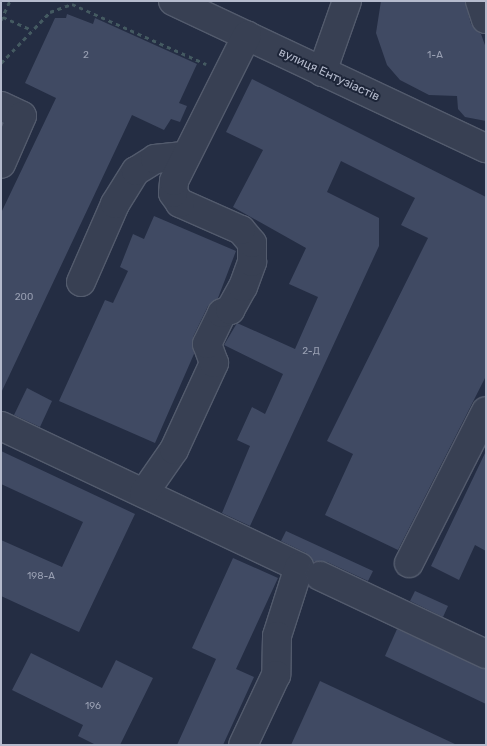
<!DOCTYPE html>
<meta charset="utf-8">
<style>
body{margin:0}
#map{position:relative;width:487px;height:746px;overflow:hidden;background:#242d43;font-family:Rubik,sans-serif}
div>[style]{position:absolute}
.building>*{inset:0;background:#404a63}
.path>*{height:3px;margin-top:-1.5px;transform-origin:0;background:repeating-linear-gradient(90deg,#445a61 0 4px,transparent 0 8px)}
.roads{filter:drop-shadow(1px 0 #535b6d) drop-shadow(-1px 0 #535b6d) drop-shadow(0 1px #535b6d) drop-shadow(0 -1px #535b6d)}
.minor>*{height:28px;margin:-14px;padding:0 14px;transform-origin:14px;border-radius:14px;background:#384053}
span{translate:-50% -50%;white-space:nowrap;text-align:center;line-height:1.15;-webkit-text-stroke:4px #1d2538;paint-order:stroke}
.number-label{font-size:10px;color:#989fb2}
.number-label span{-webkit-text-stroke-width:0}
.street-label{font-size:12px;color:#b5bbcd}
.frame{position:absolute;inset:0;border:2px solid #b5bbcd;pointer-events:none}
</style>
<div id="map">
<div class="building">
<i style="clip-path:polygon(381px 1px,465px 1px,471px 24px,481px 34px,486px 48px,486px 121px,465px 117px,458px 109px,457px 96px,429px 95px,400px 80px,387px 65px,376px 33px)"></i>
<i style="clip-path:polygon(67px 14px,93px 24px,95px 18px,197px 64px,179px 103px,187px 106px,180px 122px,171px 119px,164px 130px,132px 115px,1px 393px,1px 213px,56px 98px,25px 83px,55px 18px,66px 18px)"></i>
<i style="clip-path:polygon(252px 79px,486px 197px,486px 376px,398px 550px,325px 515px,353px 454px,327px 441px,428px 238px,401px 225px,415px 198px,341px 161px,327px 192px,379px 218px,379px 246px,250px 526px,222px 513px,250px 446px,237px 440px,252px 407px,265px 414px,283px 374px,224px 345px,237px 323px,295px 349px,318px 297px,289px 284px,306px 248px,233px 207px,263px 150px,226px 132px)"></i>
<i style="clip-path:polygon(154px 216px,236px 251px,218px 298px,208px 306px,193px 337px,194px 354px,155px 443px,59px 401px,105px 300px,113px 303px,128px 271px,120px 267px,133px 234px,144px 239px)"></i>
<i style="clip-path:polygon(27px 388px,52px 401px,40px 427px,14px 415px)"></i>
<i style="clip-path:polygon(1px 451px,135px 514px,79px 632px,1px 596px,1px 540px,62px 567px,83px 522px,1px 484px)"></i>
<i style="clip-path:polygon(486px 451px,486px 551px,475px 545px,459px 580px,431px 566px)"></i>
<i style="clip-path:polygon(286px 531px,373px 571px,368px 581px,327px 562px,313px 561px,306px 553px,281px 541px)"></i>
<i style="clip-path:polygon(233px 558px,278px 578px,236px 669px,254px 677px,223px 745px,177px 745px,216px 659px,192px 648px)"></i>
<i style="clip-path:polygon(415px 591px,448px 606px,443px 617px,410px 601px)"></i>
<i style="clip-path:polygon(397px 629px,486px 669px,486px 704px,385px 656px)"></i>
<i style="clip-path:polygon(31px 653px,102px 688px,116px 660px,153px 678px,120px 745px,96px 745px,78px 736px,83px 725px,12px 690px)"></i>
<i style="clip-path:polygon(320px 681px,457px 745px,291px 745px)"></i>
</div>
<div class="path">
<i style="left:3px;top:17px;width:32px;rotate:24deg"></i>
<i style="left:1px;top:20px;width:21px;rotate:-65deg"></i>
<i style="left:1px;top:63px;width:71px;rotate:-46.1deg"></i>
<i style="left:50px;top:12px;width:23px;rotate:-20deg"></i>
<i style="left:72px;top:4px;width:147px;rotate:24.1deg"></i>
</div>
<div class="roads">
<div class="minor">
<i style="left:173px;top:1px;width:346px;rotate:25.2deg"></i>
<i style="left:480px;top:1px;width:19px;rotate:72deg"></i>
<i style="left:322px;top:72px;width:75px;rotate:-70.6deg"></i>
<i style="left:1px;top:106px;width:23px;rotate:25deg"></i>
<i style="left:22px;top:116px;width:52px;rotate:113.6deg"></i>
<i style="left:81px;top:282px;width:85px;rotate:-66.4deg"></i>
<i style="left:115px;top:204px;width:39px;rotate:-58deg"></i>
<i style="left:136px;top:171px;width:22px;rotate:-32deg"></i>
<i style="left:155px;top:159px;width:31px;rotate:-6deg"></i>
<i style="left:1px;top:426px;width:330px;rotate:25.3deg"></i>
<i style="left:299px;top:567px;width:72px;rotate:107.7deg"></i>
<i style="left:277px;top:636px;width:39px;rotate:91deg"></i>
<i style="left:276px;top:675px;width:77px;rotate:115.2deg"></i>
<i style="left:144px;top:493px;width:52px;rotate:-55.1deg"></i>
<i style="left:174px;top:450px;width:96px;rotate:-65.3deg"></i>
<i style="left:214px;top:363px;width:20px;rotate:-110deg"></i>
<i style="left:207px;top:344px;width:34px;rotate:-64deg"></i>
<i style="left:222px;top:313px;width:9px;rotate:-21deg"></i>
<i style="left:230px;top:310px;width:26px;rotate:-61deg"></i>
<i style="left:243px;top:287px;width:27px;rotate:-70deg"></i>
<i style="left:252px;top:262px;width:19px;rotate:-90deg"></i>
<i style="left:252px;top:243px;width:17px;rotate:-130deg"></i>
<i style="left:241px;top:230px;width:67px;rotate:-156.1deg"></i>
<i style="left:180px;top:203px;width:12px;rotate:-125deg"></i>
<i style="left:173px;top:193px;width:12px;rotate:-85deg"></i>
<i style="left:174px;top:181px;width:163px;rotate:-63.4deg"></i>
<i style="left:409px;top:563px;width:170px;rotate:-63.1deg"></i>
<i style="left:320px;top:576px;width:183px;rotate:25.2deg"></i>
</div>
</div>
<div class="number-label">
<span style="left:86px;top:56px">2</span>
<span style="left:435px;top:56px">1-А</span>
<span style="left:24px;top:298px">200</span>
<span style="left:311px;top:352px">2-Д</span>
<span style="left:41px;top:577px">198-А</span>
<span style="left:93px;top:707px">196</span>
</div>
<div class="street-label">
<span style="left:329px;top:75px;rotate:25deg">вулиця Ентузіастів</span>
</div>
<div class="frame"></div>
</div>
